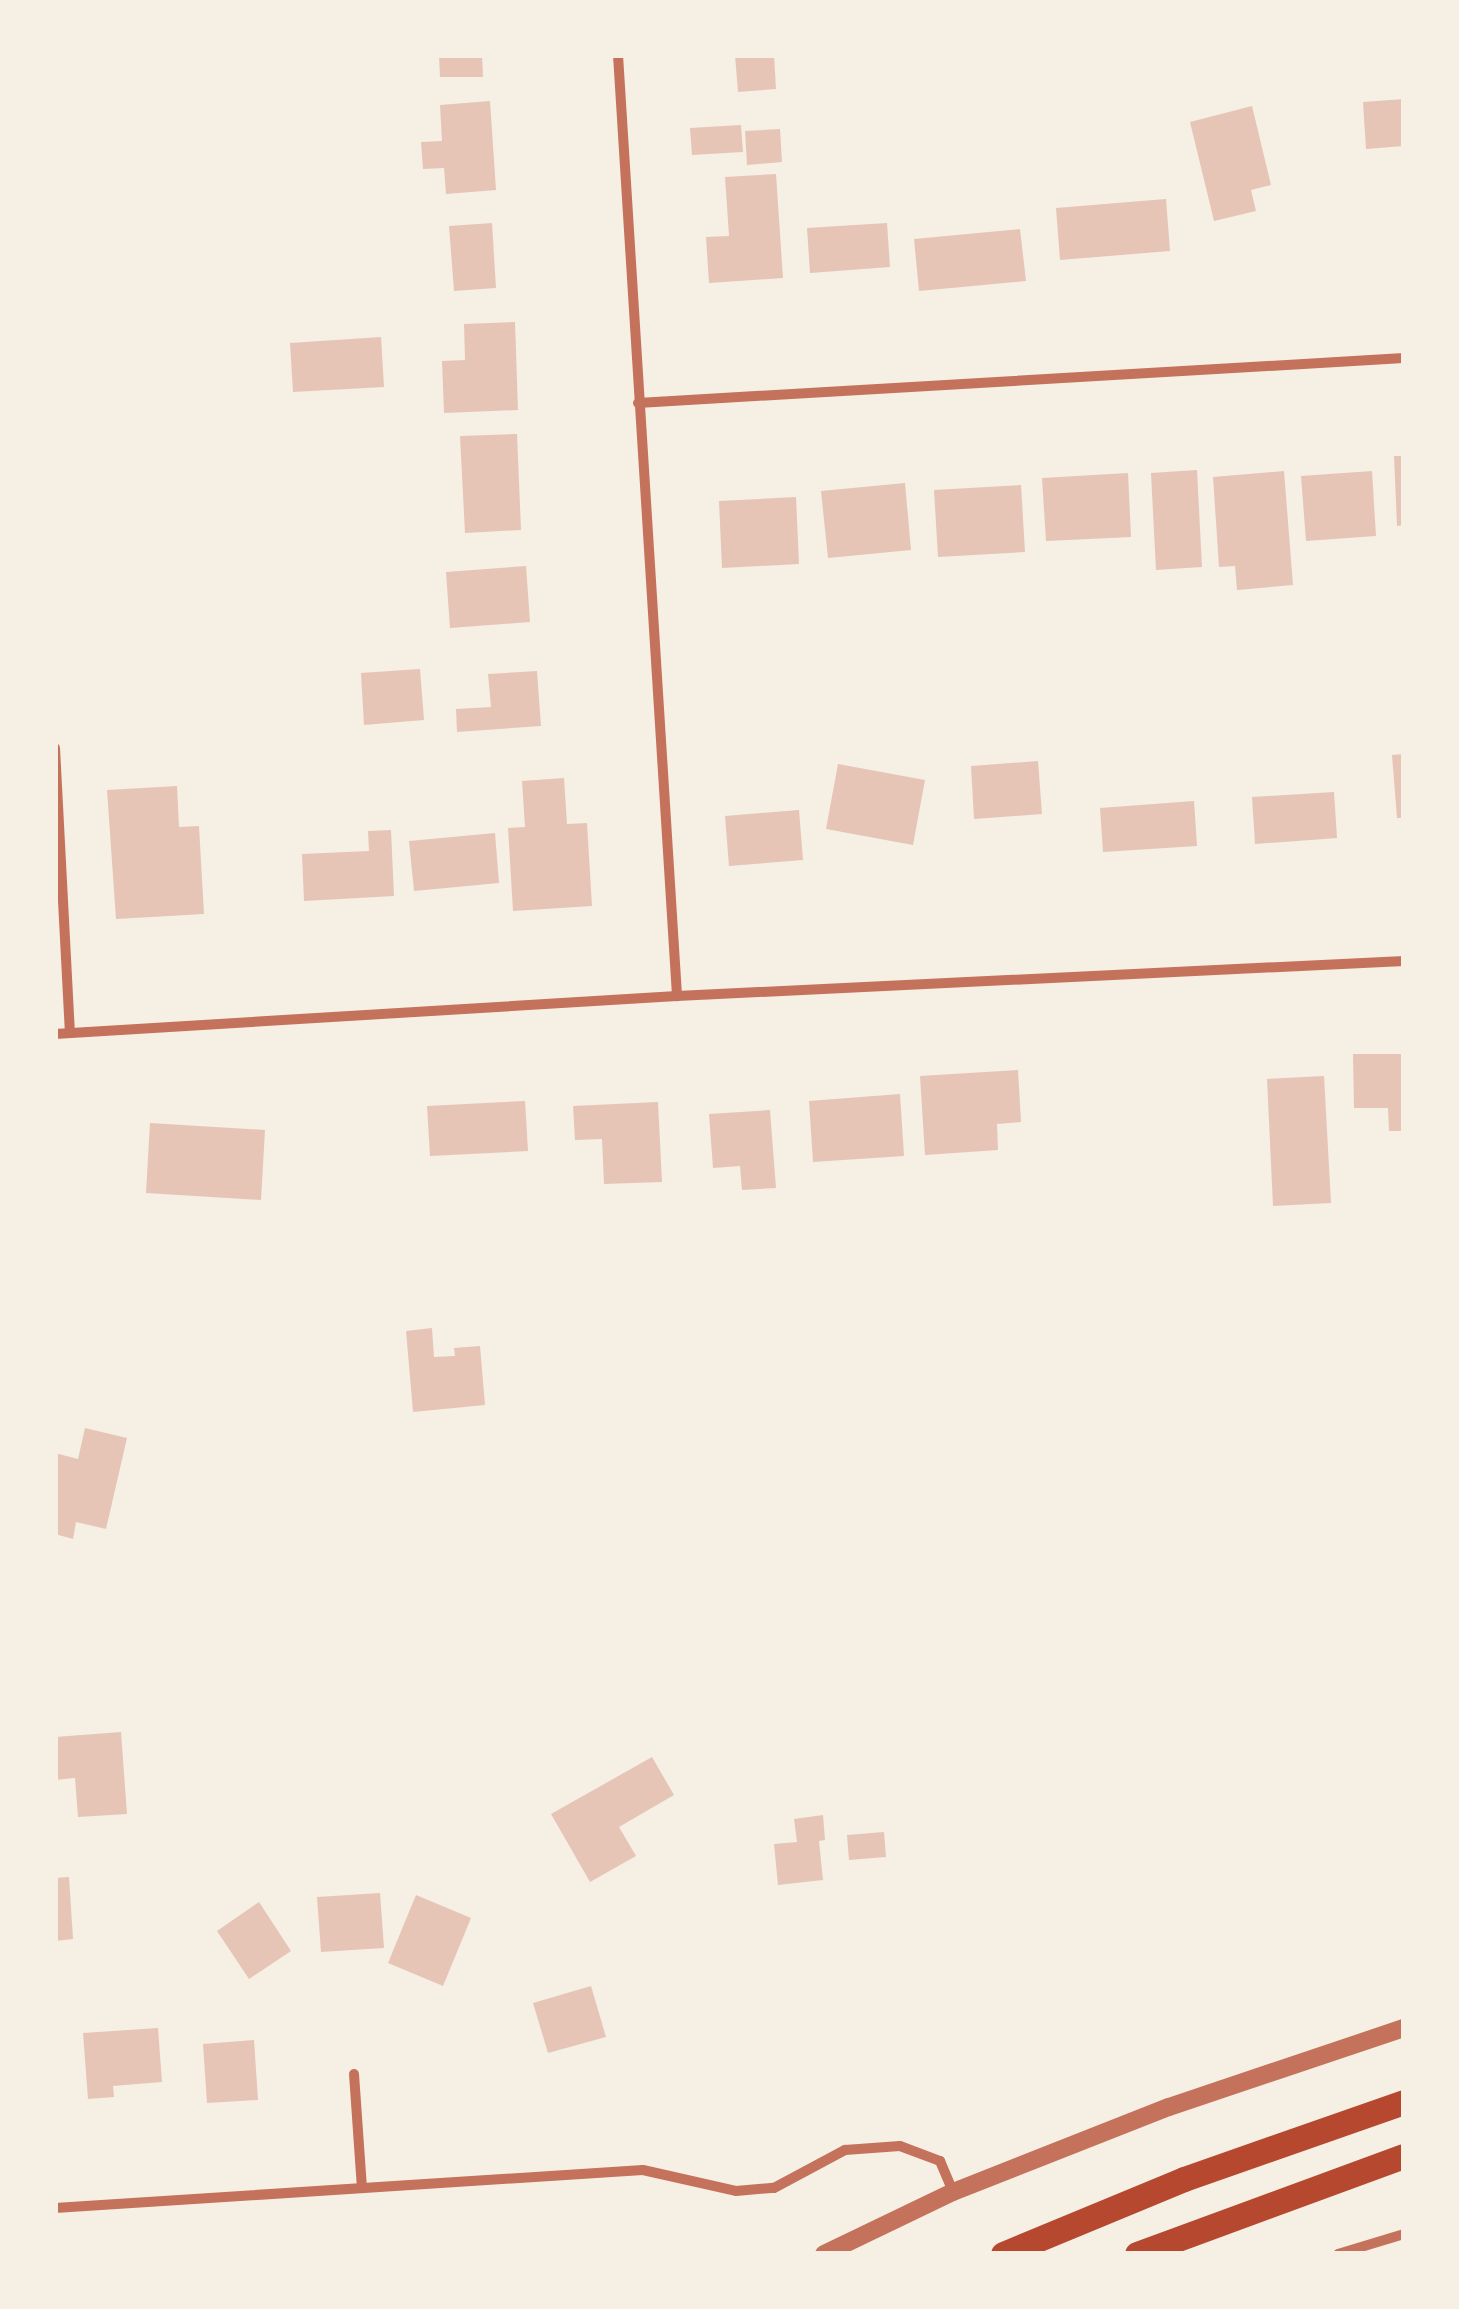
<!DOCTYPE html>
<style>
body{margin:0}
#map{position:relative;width:1459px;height:2309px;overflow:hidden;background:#f6efe4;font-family:"Zilla Slab",serif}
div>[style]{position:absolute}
.building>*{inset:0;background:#e6c5b7}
.minor>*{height:10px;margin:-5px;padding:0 5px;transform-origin:5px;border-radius:5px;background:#c5725c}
.tertiary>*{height:18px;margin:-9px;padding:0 9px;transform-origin:9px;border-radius:9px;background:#c5725c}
.trunk>*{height:25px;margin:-12.5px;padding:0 12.5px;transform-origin:12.5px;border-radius:12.5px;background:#b5482f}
span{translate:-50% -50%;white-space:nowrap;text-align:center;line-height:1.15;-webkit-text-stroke:10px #f6efe4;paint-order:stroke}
.frame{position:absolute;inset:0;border:58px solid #f6efe4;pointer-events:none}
</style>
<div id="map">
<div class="building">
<i style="clip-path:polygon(439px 55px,482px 55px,483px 77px,440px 77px)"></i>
<i style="clip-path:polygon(735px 55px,774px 55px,776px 89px,738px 92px)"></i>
<i style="clip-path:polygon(1404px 99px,1404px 146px,1366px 149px,1363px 102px)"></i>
<i style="clip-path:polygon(490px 101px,496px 190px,446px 194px,444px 168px,423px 169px,421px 142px,442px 141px,440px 105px)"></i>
<i style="clip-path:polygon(1252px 106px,1271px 185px,1251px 190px,1256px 211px,1214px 221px,1190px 122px)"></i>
<i style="clip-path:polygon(741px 125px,743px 152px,692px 155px,690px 128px)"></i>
<i style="clip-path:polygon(780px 129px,782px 162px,747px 165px,745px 131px)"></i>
<i style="clip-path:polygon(776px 174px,783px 278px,709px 283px,706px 237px,729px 236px,725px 177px)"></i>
<i style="clip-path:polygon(1166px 199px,1170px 251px,1060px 260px,1056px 208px)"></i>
<i style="clip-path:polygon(492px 223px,496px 288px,454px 291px,449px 226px)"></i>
<i style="clip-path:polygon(887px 223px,890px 267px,810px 273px,807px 228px)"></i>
<i style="clip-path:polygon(1020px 229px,1026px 281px,919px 291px,914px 239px)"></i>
<i style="clip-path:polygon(515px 322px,518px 410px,444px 413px,442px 361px,465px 360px,464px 324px)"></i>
<i style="clip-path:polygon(381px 337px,384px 387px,293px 392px,290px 343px)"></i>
<i style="clip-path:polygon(517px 434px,521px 530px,465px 533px,460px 436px)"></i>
<i style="clip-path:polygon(1394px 456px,1404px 456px,1404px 525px,1397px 526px)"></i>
<i style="clip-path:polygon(1197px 470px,1202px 567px,1156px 570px,1151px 473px)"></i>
<i style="clip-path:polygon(1284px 471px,1293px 585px,1237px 590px,1235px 566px,1219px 567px,1213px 477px)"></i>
<i style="clip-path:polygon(1372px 471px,1376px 536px,1306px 541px,1301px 476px)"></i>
<i style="clip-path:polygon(1128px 473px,1131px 537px,1046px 541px,1042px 478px)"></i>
<i style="clip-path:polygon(905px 483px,911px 550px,828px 558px,821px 491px)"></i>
<i style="clip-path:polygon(1021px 485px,1025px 552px,938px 557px,934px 490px)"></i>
<i style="clip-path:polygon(796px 497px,799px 564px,722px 568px,719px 501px)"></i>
<i style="clip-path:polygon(526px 566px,530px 622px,450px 628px,446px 572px)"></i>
<i style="clip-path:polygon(420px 669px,424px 720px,364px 725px,361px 673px)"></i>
<i style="clip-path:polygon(537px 671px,541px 726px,457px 732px,456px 709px,491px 707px,488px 674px)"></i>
<i style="clip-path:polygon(1404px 754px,1404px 818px,1397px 818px,1392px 755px)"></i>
<i style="clip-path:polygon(1038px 761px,1042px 814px,974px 819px,971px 766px)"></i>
<i style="clip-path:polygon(838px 764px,925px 780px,913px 845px,826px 829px)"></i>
<i style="clip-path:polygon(564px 778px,567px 824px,587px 823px,592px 906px,513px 911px,508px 828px,525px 827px,522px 781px)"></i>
<i style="clip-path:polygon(177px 786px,179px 827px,199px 826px,204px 914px,116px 919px,107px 790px)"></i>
<i style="clip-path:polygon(1334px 792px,1337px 838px,1255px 844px,1252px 797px)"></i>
<i style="clip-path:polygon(1194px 801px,1197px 846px,1103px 852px,1100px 808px)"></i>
<i style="clip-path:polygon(799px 810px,803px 860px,729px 866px,725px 816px)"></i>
<i style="clip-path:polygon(391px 830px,394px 896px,304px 901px,302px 854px,369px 851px,368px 831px)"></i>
<i style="clip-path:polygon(495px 833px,499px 883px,414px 891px,409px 841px)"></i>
<i style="clip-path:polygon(1353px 1054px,1404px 1054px,1404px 1131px,1389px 1131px,1388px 1108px,1354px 1108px)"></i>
<i style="clip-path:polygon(1018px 1070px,1021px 1122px,997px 1124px,998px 1150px,925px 1155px,920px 1076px)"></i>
<i style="clip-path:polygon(1324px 1076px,1331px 1203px,1273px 1206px,1267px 1079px)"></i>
<i style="clip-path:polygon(900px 1094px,904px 1156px,813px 1162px,809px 1101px)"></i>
<i style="clip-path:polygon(525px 1101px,528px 1151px,430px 1156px,427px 1106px)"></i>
<i style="clip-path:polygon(658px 1102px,662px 1182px,604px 1184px,602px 1139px,575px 1140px,573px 1106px)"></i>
<i style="clip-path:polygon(770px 1110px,776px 1188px,742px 1190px,740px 1166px,713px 1168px,709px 1114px)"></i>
<i style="clip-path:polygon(150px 1123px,265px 1130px,261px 1200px,146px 1193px)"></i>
<i style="clip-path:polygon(432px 1328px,434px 1357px,455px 1356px,454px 1348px,480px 1346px,485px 1405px,413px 1412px,406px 1331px)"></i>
<i style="clip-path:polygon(85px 1428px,127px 1438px,106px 1529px,76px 1522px,73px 1539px,55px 1534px,55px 1453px,78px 1459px)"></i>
<i style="clip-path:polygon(121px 1732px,127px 1814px,78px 1817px,75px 1778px,55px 1780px,55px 1737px)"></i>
<i style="clip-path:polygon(652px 1757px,674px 1795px,619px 1827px,636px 1856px,590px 1882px,551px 1814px)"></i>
<i style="clip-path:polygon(823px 1815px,825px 1840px,819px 1841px,823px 1880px,778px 1885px,774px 1844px,797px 1842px,794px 1819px)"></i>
<i style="clip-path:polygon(884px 1832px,886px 1857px,849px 1860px,847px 1835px)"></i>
<i style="clip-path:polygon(69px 1877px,73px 1939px,55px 1941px,55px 1878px)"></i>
<i style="clip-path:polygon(380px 1893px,384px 1948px,321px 1952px,317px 1897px)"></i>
<i style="clip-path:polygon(416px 1895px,471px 1918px,443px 1986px,388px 1963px)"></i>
<i style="clip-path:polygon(259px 1902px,291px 1951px,249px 1979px,217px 1931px)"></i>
<i style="clip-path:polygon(591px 1986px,606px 2037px,548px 2053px,533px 2003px)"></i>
<i style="clip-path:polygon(158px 2028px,162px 2082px,113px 2086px,114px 2097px,88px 2099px,83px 2033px)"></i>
<i style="clip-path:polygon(254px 2040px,258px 2100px,207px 2103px,203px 2044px)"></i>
</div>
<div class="minor">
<i style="left:618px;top:55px;width:943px;rotate:86.41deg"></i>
<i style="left:638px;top:403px;width:767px;rotate:-3.36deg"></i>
<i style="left:55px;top:748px;width:285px;rotate:87deg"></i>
<i style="left:55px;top:1034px;width:623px;rotate:-3.5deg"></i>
<i style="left:677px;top:996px;width:728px;rotate:-2.76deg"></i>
<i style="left:354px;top:2074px;width:114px;rotate:86deg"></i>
<i style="left:55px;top:2208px;width:589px;rotate:-3.7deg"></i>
<i style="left:643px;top:2170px;width:95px;rotate:12.7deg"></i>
<i style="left:736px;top:2191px;width:38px;rotate:-5deg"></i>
<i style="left:774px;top:2188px;width:81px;rotate:-28.2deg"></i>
<i style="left:845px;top:2150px;width:55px;rotate:-4.2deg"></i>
<i style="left:900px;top:2146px;width:43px;rotate:20.6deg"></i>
<i style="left:940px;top:2161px;width:34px;rotate:67deg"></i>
<i style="left:1338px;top:2254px;width:69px;rotate:-16.9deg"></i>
</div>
<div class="tertiary">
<i style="left:824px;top:2254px;width:143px;rotate:-25.7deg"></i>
<i style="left:953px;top:2192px;width:232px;rotate:-21.5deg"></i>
<i style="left:1169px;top:2107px;width:248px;rotate:-18.6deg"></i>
</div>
<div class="trunk">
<i style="left:1003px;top:2254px;width:196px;rotate:-22.5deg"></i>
<i style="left:1184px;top:2179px;width:233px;rotate:-19.3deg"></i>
<i style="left:1137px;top:2254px;width:284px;rotate:-20.2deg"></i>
</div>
<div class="frame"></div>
</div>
